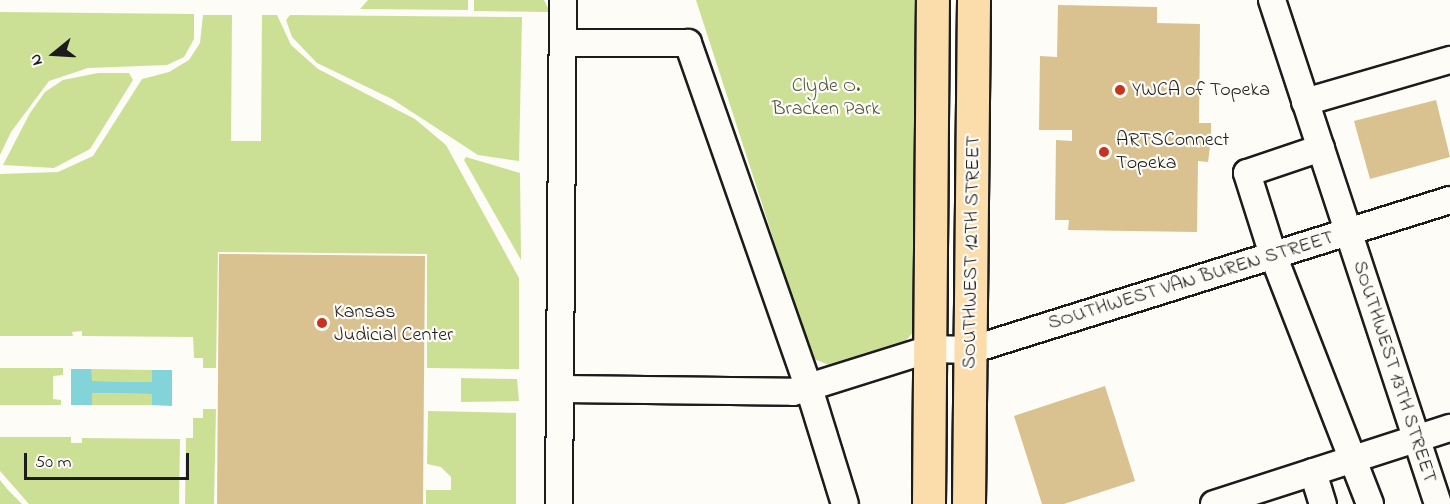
<!DOCTYPE html>
<style>
body{margin:0}
#map{position:relative;width:1450px;height:504px;overflow:hidden;background:#fdfcf7;font-family:"Indie Flower",sans-serif}
div>[style]{position:absolute}
.green>*{inset:0;background:#cbe095}
.water>*{inset:0;background:#82d4d9}
.building>*{inset:0;background:#dac190}
.roads{filter:drop-shadow(2px 0 #1c1c1c) drop-shadow(-2px 0 #1c1c1c) drop-shadow(0 2px #1c1c1c) drop-shadow(0 -2px #1c1c1c)}
.minor>*{height:26px;margin:-13px;padding:0 13px;transform-origin:13px;border-radius:13px;background:#fdfcf7}
.major>*{height:32px;margin:-16px;padding:0 16px;transform-origin:16px;border-radius:16px;background:#faddab}
.dots>*{width:16px;height:16px;translate:-50% -50%;box-sizing:border-box;border:3px solid #fdfcf7;border-radius:50%}
span{translate:-50% -50%;white-space:nowrap;text-align:center;line-height:1.15;-webkit-text-stroke:4.5px #fdfcf7;paint-order:stroke}
.park-label{font-size:20px;color:#515740}
.poi-label{font-size:20px;color:#1c1c1c}
.left{translate:0 -50%;text-align:left}
.street-label{font-size:20px;color:#1c1c1c}
.north{position:absolute;left:24px;top:24px;width:60px;height:60px;-webkit-text-stroke:4px #fdfcf7;paint-order:stroke;rotate:252deg;font-size:16px;font-weight:700;line-height:24px;text-align:center;color:#1c1c1c}
.north::after{content:'';display:block;margin:auto;width:21px;height:27px;background:#1c1c1c;clip-path:polygon(50% 0,100% 100%,50% 72%,0 100%)}
.scale{position:absolute;left:24px;top:453px;width:165px;height:27px;box-sizing:border-box;border:3px solid #1c1c1c;border-top:0;padding-left:8px;font-size:18px;line-height:21px;white-space:nowrap;color:#1c1c1c;-webkit-text-stroke:4px #fdfcf7;paint-order:stroke}
</style>
<div id="map">
<div class="green">
<i style="clip-path:polygon(368px 0,468px 0,468px 10px,360px 9px)"></i>
<i style="clip-path:polygon(544px 0,550px 12px,474px 11px,474px 0)"></i>
<i style="clip-path:polygon(696px 0,922px 0,918px 312px,914px 331px,904px 343px,831px 366px,812px 358px)"></i>
<i style="clip-path:polygon(0 12px,194px 14px,194px 39px,184px 57px,167px 65px,88px 68px,49px 81px,11px 132px,0 155px)"></i>
<i style="clip-path:polygon(203px 15px,232px 15px,231px 141px,261px 141px,262px 15px,277px 15px,291px 45px,318px 69px,415px 119px,446px 145px,519px 278px,519px 369px,427px 368px,427px 254px,218px 252px,216px 368px,203px 368px,203px 358px,194px 358px,193px 337px,82px 336px,82px 331px,72px 332px,73px 336px,0 336px,0 174px,58px 172px,93px 156px,142px 79px,169px 72px,189px 60px,200px 43px)"></i>
<i style="clip-path:polygon(290px 15px,522px 17px,519px 161px,478px 155px,392px 99px,317px 63px,292px 37px,286px 20px)"></i>
<i style="clip-path:polygon(98px 73px,129px 73px,133px 80px,90px 149px,54px 168px,3px 165px,30px 113px,45px 92px,63px 80px)"></i>
<i style="clip-path:polygon(466px 157px,520px 173px,521px 260px,464px 160px)"></i>
<i style="clip-path:polygon(0 368px,63px 368px,63px 375px,53px 376px,53px 399px,61px 400px,61px 405px,0 405px)"></i>
<i style="clip-path:polygon(91px 369px,152px 370px,152px 382px,91px 381px)"></i>
<i style="clip-path:polygon(461px 378px,517px 379px,519px 401px,461px 402px)"></i>
<i style="clip-path:polygon(92px 393px,153px 394px,152px 405px,92px 405px)"></i>
<i style="clip-path:polygon(203px 409px,216px 409px,214px 504px,185px 504px,186px 438px,193px 438px,193px 418px,203px 418px)"></i>
<i style="clip-path:polygon(428px 411px,516px 413px,516px 504px,426px 504px,426px 490px,451px 490px,451px 477px,441px 467px,427px 464px)"></i>
<i style="clip-path:polygon(0 437px,71px 437px,71px 443px,82px 443px,82px 438px,180px 439px,179px 504px,29px 504px,0 471px)"></i>
<i style="clip-path:polygon(0 480px,8px 490px,22px 504px,0 504px)"></i>
</div>
<div class="water">
<i style="clip-path:polygon(71px 369px,91px 369px,92px 381px,152px 382px,152px 370px,172px 370px,172px 406px,152px 405px,152px 394px,92px 393px,92px 405px,71px 405px)"></i>
</div>
<div class="building">
<i style="clip-path:polygon(1058px 5px,1157px 7px,1157px 23px,1200px 24px,1199px 123px,1211px 123px,1211px 139px,1208px 162px,1198px 161px,1197px 232px,1068px 230px,1069px 220px,1055px 220px,1056px 140px,1072px 141px,1072px 130px,1039px 130px,1040px 56px,1057px 57px)"></i>
<i style="clip-path:polygon(1436px 100px,1450px 157px,1370px 179px,1354px 121px)"></i>
<i style="clip-path:polygon(219px 254px,425px 256px,423px 504px,217px 504px)"></i>
<i style="clip-path:polygon(1105px 386px,1135px 481px,1064px 504px,1042px 504px,1014px 416px)"></i>
</div>
<div class="roads">
<div class="minor">
<i style="left:1272px;top:0;width:531px;rotate:71.77deg"></i>
<i style="left:563px;top:43px;width:125px"></i>
<i style="left:688px;top:43px;width:366px;rotate:70.7deg"></i>
<i style="left:809px;top:388px;width:121px;rotate:72.8deg"></i>
<i style="left:1305px;top:102px;width:151px;rotate:-16.2deg"></i>
<i style="left:1321px;top:148px;width:78px;rotate:161.3deg"></i>
<i style="left:1247px;top:173px;width:86px;rotate:72.4deg"></i>
<i style="left:1273px;top:255px;width:267px;rotate:68.7deg"></i>
<i style="left:562px;top:389px;width:231px;rotate:0.7deg"></i>
<i style="left:793px;top:392px;width:144px;rotate:-17.4deg"></i>
<i style="left:930px;top:349px;width:41px;rotate:1.4deg"></i>
<i style="left:971px;top:350px;width:502px;rotate:-17.39deg"></i>
<i style="left:1313px;top:472px;width:34px;rotate:73deg"></i>
<i style="left:559px;top:504px;width:504px;rotate:-89.55deg"></i>
<i style="left:1214px;top:504px;width:248px;rotate:-17.9deg"></i>
</div>
<div class="major">
<i style="left:929px;top:504px;width:504px;rotate:-89.55deg"></i>
<i style="left:969px;top:504px;width:504px;rotate:-89.43deg"></i>
</div>
</div>
<div class="dots">
<i style="left:1120px;top:90px;background:#c8321e"></i>
<i style="left:1104px;top:152px;background:#c8321e"></i>
<i style="left:322px;top:323px;background:#c8321e"></i>
</div>
<div class="park-label">
<span style="left:826px;top:98px">Clyde O.<br>Bracken Park</span>
</div>
<div class="poi-label">
<span class="left" style="left:1132px;top:90px">YWCA of Topeka</span>
<span class="left" style="left:1116px;top:152px">ARTSConnect<br>Topeka</span>
<span class="left" style="left:334px;top:324px">Kansas<br>Judicial Center</span>
</div>
<div class="street-label">
<span style="left:972px;top:252px;rotate:-89deg">SOUTHWEST 12TH STREET</span>
<span style="left:1191px;top:281px;rotate:-17deg">SOUTHWEST VAN BUREN STREET</span>
<span style="left:1394px;top:372px;rotate:72deg">SOUTHWEST 13TH STREET</span>
</div>
<div class="north">N</div>
<div class="scale">50 m</div>
</div>
